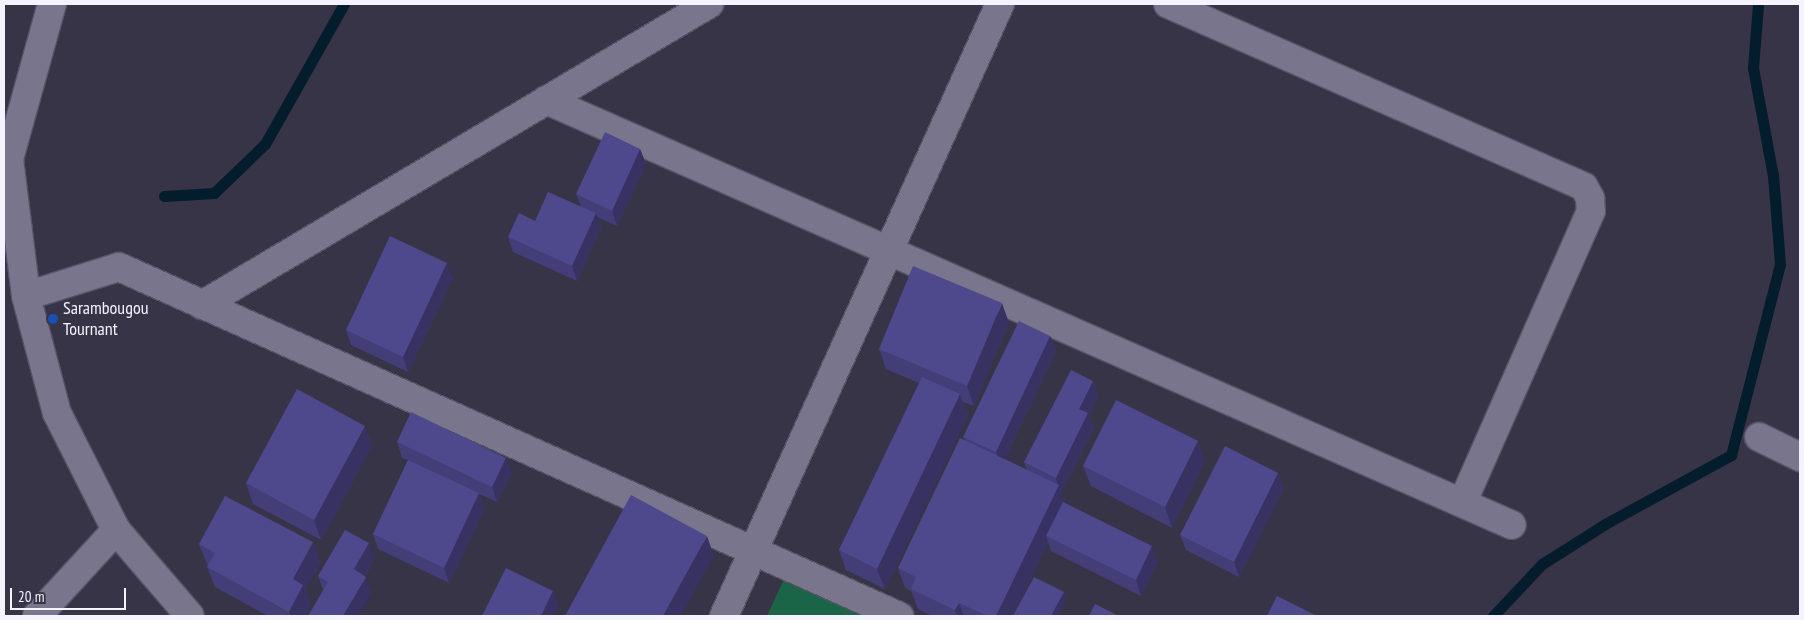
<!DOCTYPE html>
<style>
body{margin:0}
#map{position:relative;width:1804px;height:620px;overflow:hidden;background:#373448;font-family:"PT Sans Narrow",sans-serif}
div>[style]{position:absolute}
.green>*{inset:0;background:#1a6447}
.stream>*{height:11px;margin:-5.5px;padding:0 5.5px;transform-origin:5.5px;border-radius:5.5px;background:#041d2d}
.roads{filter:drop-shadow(1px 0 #565364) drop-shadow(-1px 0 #565364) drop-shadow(0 1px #565364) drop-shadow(0 -1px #565364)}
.street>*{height:28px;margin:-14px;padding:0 14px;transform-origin:14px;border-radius:14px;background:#78758c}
.secondary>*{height:28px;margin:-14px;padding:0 14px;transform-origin:14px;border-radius:14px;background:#78758c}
.wall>*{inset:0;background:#433e78}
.shaded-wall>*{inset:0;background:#373262}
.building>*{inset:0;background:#4e488c}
.dots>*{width:14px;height:14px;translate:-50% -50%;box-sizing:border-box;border:2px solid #373448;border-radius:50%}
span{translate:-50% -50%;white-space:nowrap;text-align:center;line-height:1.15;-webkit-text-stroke:5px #373448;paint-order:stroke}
.poi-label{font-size:18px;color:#f5f4fe}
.left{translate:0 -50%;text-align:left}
.frame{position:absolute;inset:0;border:5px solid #f5f4fe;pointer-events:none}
.scale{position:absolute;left:10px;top:588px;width:116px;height:22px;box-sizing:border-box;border:2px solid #f5f4fe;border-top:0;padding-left:6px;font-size:15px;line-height:18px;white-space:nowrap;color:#f5f4fe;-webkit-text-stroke:4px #373448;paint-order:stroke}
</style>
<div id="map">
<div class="green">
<i style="clip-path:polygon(783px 581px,865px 616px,767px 616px)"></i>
</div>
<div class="stream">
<i style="left:164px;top:196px;width:50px;rotate:-3.4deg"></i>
<i style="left:214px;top:193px;width:71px;rotate:-43.9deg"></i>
<i style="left:265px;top:144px;width:161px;rotate:-60.6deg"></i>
<i style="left:1493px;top:616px;width:71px;rotate:-46.7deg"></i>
<i style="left:1542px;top:564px;width:75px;rotate:-32.4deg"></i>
<i style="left:1605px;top:524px;width:144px;rotate:-28.7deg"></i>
<i style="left:1731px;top:455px;width:197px;rotate:-75.6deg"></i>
<i style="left:1780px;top:264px;width:88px;rotate:-94.5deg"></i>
<i style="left:1773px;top:176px;width:110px;rotate:-100.5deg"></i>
<i style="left:1753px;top:68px;width:64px;rotate:-85.5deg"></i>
</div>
<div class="roads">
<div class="street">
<i style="left:1168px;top:4px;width:454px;rotate:23.7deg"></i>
<i style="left:1584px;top:187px;width:13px;rotate:61deg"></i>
<i style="left:1590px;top:198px;width:13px;rotate:86deg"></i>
<i style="left:1591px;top:211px;width:319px;rotate:113.8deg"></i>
<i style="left:546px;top:100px;width:1055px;rotate:23.75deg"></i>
<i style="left:9px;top:159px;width:161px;rotate:-74.5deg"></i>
<i style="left:26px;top:296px;width:97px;rotate:-17.3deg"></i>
<i style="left:119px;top:267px;width:855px;rotate:24.11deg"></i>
<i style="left:202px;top:305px;width:590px;rotate:-30.7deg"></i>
<i style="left:1759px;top:437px;width:46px;rotate:26deg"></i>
<i style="left:37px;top:616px;width:117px;rotate:-47.4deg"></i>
<i style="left:724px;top:616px;width:671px;rotate:-65.73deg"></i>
</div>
<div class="secondary">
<i style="left:4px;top:135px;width:25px;rotate:78deg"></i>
<i style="left:9px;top:159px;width:138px;rotate:82.9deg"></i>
<i style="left:26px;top:296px;width:121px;rotate:75.2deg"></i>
<i style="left:57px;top:413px;width:131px;rotate:63.2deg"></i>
<i style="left:116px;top:530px;width:113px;rotate:49.3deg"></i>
</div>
</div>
<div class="wall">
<i style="clip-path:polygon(640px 149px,646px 164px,617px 226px,597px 217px,601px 228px,577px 281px,513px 252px,508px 237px,535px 221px,581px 206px,576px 194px)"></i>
<i style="clip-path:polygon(453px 278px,408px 372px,351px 345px,346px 330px)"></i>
<i style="clip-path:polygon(1009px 323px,974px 406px,963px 402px,968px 415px,885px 589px,846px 570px,839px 550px,919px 383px,886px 369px,879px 349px)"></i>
<i style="clip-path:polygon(1050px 336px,1056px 351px,1005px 459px,1027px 470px,1024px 462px,1093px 381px,1098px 396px,1089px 415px,1094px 429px,1061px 493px,1065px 503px,1158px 561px,1141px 596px,1051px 551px,1048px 542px,1013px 616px,932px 616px,918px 609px,911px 591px,905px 588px,898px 568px,965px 440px,963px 437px)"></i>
<i style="clip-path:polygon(365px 426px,372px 446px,321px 540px,253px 504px,246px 483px)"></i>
<i style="clip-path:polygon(397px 442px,512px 473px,497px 502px,479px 494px,485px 508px,449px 583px,378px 549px,373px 534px,408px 460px,402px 458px)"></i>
<i style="clip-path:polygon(1205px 461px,1172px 528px,1091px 486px,1083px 466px)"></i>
<i style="clip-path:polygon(1278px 473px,1284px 488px,1239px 577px,1186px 550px,1180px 535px)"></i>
<i style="clip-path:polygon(313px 542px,320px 562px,305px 590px,311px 605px,305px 616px,268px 616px,215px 587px,207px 567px,208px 565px,207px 564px,199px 544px)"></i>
<i style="clip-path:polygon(374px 559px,365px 576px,372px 592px,323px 590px,318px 576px)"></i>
</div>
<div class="shaded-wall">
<i style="clip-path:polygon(640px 149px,646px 164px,617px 226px,612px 211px)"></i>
<i style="clip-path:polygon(596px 213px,601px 228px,577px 281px,572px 266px)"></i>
<i style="clip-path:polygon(447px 263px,453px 278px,408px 372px,403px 357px)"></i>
<i style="clip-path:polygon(1002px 303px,1009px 323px,974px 406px,967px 386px)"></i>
<i style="clip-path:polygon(1050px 336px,1056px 351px,1001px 467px,996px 452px)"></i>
<i style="clip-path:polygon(1093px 381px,1098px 396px,1089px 415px,1094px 429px,1061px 493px,1066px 505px,1046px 536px,1048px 542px,1013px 616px,996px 616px,1058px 486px,1056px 478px,1079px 409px)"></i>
<i style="clip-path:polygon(960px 394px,968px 415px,885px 589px,877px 569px)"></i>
<i style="clip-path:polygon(365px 426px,372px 446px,321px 540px,314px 520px)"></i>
<i style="clip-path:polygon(1198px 441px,1205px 461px,1172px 528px,1165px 507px)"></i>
<i style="clip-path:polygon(506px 458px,512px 473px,497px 502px,492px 487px)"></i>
<i style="clip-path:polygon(1278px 473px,1284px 488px,1239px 577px,1234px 562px)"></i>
<i style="clip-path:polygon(479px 493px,485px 508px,449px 583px,444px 568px)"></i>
<i style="clip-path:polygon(707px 536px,714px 556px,681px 616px,663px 616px)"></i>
<i style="clip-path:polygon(313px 542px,320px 562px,305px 590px,311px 605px,305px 616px,291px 616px,289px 612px,293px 579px)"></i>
<i style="clip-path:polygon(369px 543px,374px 559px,360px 584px,354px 569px)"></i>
<i style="clip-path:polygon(1152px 546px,1158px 561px,1141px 596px,1136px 580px)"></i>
<i style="clip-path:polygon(366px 577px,372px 592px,358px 616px,343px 616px)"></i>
<i style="clip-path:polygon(553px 591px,559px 606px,554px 616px,541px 616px)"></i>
<i style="clip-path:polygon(1064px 592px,1066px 600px,1059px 616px,1051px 616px)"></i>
<i style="clip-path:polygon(959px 603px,964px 616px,957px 616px,955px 610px)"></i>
</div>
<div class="building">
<i style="clip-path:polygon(605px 132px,640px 149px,612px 211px,576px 194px)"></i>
<i style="clip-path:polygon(548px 192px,596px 213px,572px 266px,508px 237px,519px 213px,535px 221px)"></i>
<i style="clip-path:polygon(390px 236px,447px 263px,403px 357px,346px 330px)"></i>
<i style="clip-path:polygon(913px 266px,1002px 303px,967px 386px,879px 349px)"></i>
<i style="clip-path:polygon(1019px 321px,1050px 336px,996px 452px,963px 437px)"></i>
<i style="clip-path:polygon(1071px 370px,1093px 381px,1079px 409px,1088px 413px,1056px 478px,1024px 462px)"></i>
<i style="clip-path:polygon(922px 377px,960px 394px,877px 569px,839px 550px)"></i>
<i style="clip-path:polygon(297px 389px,365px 426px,314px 520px,246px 483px)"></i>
<i style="clip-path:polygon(1116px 400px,1198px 441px,1165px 507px,1083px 466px)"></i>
<i style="clip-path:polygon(411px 412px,506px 458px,492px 487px,397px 442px)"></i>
<i style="clip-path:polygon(960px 438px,1059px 485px,996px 616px,988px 616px,959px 603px,955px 610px,911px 589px,916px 577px,898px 568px)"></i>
<i style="clip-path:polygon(1225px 446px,1278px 473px,1234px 562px,1180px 535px)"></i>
<i style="clip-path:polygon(408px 460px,479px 493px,444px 568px,373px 534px)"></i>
<i style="clip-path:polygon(631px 495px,707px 536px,663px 616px,565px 616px)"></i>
<i style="clip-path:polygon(225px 496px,313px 542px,293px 579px,303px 585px,289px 612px,207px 567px,215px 553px,199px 544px)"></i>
<i style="clip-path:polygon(1063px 502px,1152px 546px,1136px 580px,1046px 536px)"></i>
<i style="clip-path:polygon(345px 530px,369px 543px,354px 569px,366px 577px,343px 616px,308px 616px,328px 582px,318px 576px)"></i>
<i style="clip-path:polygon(506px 568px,553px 591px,541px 616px,482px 616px)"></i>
<i style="clip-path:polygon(1034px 577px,1064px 592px,1051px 616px,1013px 616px)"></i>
<i style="clip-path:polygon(1277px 596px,1317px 616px,1267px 616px)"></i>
<i style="clip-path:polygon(1095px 604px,1119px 616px,1089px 616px)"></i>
</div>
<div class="dots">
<i style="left:53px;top:319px;background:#1a4fb4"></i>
</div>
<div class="poi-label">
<span class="left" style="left:63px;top:319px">Sarambougou<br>Tournant</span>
</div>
<div class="frame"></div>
<div class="scale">20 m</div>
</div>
